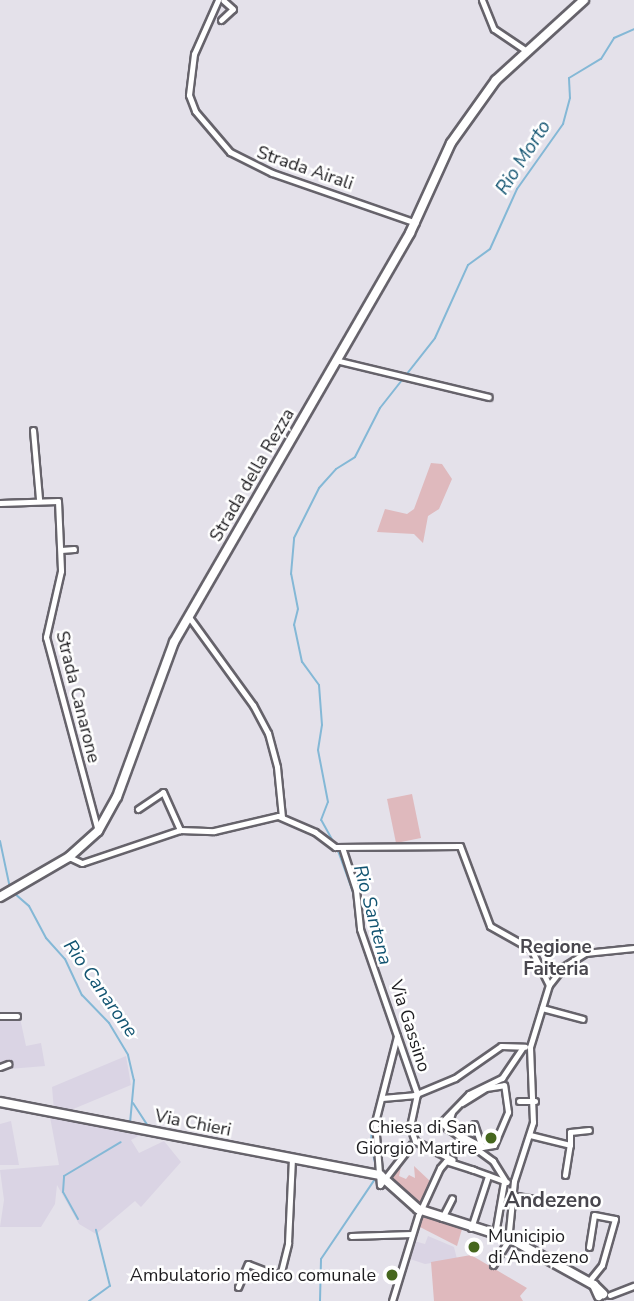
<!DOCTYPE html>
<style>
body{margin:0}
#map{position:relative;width:634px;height:1301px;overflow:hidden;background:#e4e1ea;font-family:"Nunito Sans",sans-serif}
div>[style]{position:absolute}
.built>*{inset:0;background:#dad4e4}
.green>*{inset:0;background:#dfb9bd}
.stream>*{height:2px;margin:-1px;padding:0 1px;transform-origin:1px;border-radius:1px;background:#84b8d6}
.roads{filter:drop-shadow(2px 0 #66636b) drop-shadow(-2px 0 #66636b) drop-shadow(0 2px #66636b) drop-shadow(0 -2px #66636b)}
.minor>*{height:5px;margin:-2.5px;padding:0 2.5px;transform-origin:2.5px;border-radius:2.5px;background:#fff}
.major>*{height:8px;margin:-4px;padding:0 4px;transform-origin:4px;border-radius:4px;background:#fff}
.dots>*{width:19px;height:19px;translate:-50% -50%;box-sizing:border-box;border:4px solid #fff;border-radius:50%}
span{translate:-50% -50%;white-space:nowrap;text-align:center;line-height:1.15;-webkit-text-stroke:5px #fff;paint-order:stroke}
.street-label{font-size:18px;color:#1e1d20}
.poi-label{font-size:18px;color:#1e1d20}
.right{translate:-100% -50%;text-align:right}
.left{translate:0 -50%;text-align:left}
.water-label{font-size:19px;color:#125471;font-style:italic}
.neighbourhood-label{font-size:19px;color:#49474e;font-weight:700}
.quarter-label{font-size:21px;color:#49474e;font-weight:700}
</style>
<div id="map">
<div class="built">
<i style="clip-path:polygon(20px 1018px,26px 1046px,41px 1043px,45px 1066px,9px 1069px,6px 1061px,0 1063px,0 1019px)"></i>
<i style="clip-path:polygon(126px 1056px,131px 1085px,66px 1112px,54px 1111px,52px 1087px)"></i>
<i style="clip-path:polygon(50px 1117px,138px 1133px,142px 1134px,131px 1140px,139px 1153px,164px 1141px,181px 1162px,141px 1207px,135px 1201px,96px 1234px,79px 1224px,57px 1185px,55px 1204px,41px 1227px,0 1227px,4px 1200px,0 1170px,59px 1165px)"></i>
<i style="clip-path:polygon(11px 1121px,19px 1165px,0 1165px,0 1124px)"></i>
<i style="clip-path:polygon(428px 1236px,454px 1247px,457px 1259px,425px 1264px,410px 1259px,414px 1241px,425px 1244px)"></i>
</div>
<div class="green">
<i style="clip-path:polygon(431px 463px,442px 464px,452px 479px,439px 509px,428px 516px,423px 543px,414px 534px,377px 532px,385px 509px,407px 514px,414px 509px)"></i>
<i style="clip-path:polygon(412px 794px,421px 838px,396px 843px,387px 799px)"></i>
<i style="clip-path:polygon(397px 1165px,401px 1167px,399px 1176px,406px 1179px,409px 1175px,415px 1178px,414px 1166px,431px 1182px,420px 1204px,389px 1178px)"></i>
<i style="clip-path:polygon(421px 1214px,462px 1229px,457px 1246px,416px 1225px)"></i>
<i style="clip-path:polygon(471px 1255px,527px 1288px,520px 1296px,523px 1301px,434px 1301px,431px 1262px)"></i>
</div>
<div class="stream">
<i style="left:0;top:841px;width:48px;rotate:78deg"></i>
<i style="left:334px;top:843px;width:26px;rotate:-119deg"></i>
<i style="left:321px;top:820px;width:19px;rotate:-69deg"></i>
<i style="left:328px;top:802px;width:53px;rotate:-100.9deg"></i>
<i style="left:318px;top:750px;width:25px;rotate:-81deg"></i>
<i style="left:322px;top:725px;width:40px;rotate:-94.3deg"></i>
<i style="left:319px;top:685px;width:29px;rotate:-126deg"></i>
<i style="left:302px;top:662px;width:38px;rotate:-102deg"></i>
<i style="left:294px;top:625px;width:16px;rotate:-76deg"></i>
<i style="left:298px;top:609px;width:36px;rotate:-101deg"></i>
<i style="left:291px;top:574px;width:36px;rotate:-85deg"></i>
<i style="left:294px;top:538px;width:56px;rotate:-63.4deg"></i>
<i style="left:319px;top:488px;width:25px;rotate:-48deg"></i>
<i style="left:336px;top:469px;width:22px;rotate:-32deg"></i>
<i style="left:355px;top:457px;width:55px;rotate:-63deg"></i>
<i style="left:380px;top:408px;width:89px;rotate:-51.8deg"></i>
<i style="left:435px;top:338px;width:80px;rotate:-65.7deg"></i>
<i style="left:468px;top:265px;width:27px;rotate:-36deg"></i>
<i style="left:490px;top:249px;width:66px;rotate:-65.8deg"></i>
<i style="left:517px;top:189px;width:80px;rotate:-54.7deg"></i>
<i style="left:563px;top:124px;width:27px;rotate:-75deg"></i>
<i style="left:570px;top:98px;width:20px;rotate:-93deg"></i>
<i style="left:569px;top:78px;width:37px;rotate:-31deg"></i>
<i style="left:601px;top:59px;width:25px;rotate:-58deg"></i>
<i style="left:614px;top:38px;width:22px;rotate:-24deg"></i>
<i style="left:337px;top:848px;width:50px;rotate:70.1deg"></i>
<i style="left:14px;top:893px;width:20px;rotate:41deg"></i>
<i style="left:29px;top:906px;width:36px;rotate:62deg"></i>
<i style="left:46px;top:938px;width:28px;rotate:48deg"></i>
<i style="left:65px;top:959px;width:40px;rotate:65deg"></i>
<i style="left:82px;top:995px;width:39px;rotate:46deg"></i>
<i style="left:109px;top:1023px;width:37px;rotate:59deg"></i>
<i style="left:128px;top:1055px;width:26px;rotate:77deg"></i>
<i style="left:134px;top:1080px;width:43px;rotate:95.3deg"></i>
<i style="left:380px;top:994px;width:45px;rotate:72deg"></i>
<i style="left:133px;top:1103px;width:30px;rotate:57deg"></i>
<i style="left:372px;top:1125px;width:20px;rotate:93deg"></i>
<i style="left:371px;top:1145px;width:23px;rotate:77deg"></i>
<i style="left:78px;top:1219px;width:31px;rotate:-119deg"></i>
<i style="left:63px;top:1192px;width:16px;rotate:-86deg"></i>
<i style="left:64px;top:1176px;width:66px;rotate:-30.8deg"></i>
<i style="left:89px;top:1301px;width:26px;rotate:-36deg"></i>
<i style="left:110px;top:1286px;width:58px;rotate:-104deg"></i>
<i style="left:320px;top:1301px;width:42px;rotate:-88.6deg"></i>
<i style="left:321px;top:1259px;width:97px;rotate:-56deg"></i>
</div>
<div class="roads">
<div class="minor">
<i style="left:218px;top:0;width:59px;rotate:114deg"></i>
<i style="left:194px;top:54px;width:41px;rotate:97deg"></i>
<i style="left:189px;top:95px;width:17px;rotate:69deg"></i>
<i style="left:195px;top:111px;width:54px;rotate:49.5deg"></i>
<i style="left:230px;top:152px;width:47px;rotate:26.6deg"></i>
<i style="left:272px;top:173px;width:152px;rotate:19.1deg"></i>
<i style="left:482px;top:0;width:31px;rotate:68deg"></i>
<i style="left:494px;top:29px;width:40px;rotate:34deg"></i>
<i style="left:221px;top:20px;width:16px;rotate:-43deg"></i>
<i style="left:233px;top:9px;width:13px;rotate:-138deg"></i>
<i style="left:335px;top:360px;width:158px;rotate:13.5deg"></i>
<i style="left:33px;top:430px;width:69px;rotate:85deg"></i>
<i style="left:0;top:503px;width:58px;rotate:-2deg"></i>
<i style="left:58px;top:501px;width:70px;rotate:87.5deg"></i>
<i style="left:61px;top:571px;width:68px;rotate:102.8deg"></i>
<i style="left:46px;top:637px;width:201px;rotate:75deg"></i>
<i style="left:61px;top:550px;width:13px;rotate:-4deg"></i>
<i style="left:189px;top:617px;width:109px;rotate:54deg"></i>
<i style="left:253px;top:705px;width:32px;rotate:62deg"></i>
<i style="left:268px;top:733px;width:35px;rotate:75deg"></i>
<i style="left:277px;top:767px;width:50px;rotate:84.3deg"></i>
<i style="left:138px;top:809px;width:30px;rotate:-34deg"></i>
<i style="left:163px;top:792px;width:42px;rotate:65.9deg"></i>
<i style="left:342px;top:847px;width:45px;rotate:72deg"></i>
<i style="left:356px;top:890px;width:39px;rotate:84deg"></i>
<i style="left:360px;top:929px;width:175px;rotate:70.9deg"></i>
<i style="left:69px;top:857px;width:14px;rotate:25deg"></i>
<i style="left:82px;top:863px;width:103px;rotate:-18.6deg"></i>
<i style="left:180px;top:830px;width:34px;rotate:2deg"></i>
<i style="left:214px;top:831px;width:66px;rotate:-13.2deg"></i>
<i style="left:278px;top:816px;width:40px;rotate:23.4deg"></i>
<i style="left:315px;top:832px;width:25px;rotate:37deg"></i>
<i style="left:335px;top:847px;width:125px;rotate:-0.5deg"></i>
<i style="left:460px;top:846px;width:85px;rotate:69.4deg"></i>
<i style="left:490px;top:926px;width:47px;rotate:29.3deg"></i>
<i style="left:531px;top:949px;width:40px;rotate:63.4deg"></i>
<i style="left:542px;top:1008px;width:42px;rotate:15deg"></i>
<i style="left:0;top:1016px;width:17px"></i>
<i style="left:397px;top:1036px;width:89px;rotate:104.3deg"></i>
<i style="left:375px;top:1122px;width:63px;rotate:85.5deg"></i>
<i style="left:380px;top:1185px;width:51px;rotate:-52.2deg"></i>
<i style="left:530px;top:1047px;width:65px;rotate:-73deg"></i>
<i style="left:549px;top:985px;width:23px;rotate:-52deg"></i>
<i style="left:563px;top:967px;width:26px;rotate:-32deg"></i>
<i style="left:585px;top:953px;width:49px;rotate:-5.8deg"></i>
<i style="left:0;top:1067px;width:9px;rotate:-21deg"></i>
<i style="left:417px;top:1094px;width:34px;rotate:102deg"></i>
<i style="left:410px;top:1127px;width:15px;rotate:70deg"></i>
<i style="left:415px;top:1141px;width:42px;rotate:26.6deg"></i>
<i style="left:382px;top:1098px;width:32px;rotate:-5deg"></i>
<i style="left:414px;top:1095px;width:44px;rotate:-22.5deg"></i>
<i style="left:455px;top:1078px;width:56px;rotate:-34.8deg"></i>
<i style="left:501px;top:1046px;width:24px;rotate:2deg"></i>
<i style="left:519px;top:1101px;width:16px"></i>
<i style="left:462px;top:1103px;width:28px;rotate:-32deg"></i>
<i style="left:486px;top:1088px;width:18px;rotate:-9deg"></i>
<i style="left:452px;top:1112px;width:17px;rotate:107deg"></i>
<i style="left:447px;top:1128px;width:40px;rotate:28deg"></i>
<i style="left:474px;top:1124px;width:24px;rotate:71deg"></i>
<i style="left:530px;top:1135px;width:41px;rotate:14deg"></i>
<i style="left:570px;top:1145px;width:13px;rotate:-90deg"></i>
<i style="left:570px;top:1132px;width:19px;rotate:-6deg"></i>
<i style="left:482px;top:1147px;width:12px;rotate:-9deg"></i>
<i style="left:494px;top:1145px;width:36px;rotate:-67deg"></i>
<i style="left:508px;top:1112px;width:27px;rotate:-98deg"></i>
<i style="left:471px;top:1169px;width:38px;rotate:20deg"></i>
<i style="left:565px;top:1175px;width:30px;rotate:-81deg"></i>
<i style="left:506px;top:1182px;width:25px;rotate:-122deg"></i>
<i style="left:493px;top:1161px;width:64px;rotate:-143.8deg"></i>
<i style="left:441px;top:1123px;width:40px;rotate:-46deg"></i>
<i style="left:469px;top:1094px;width:37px;rotate:-26deg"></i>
<i style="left:502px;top:1078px;width:37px;rotate:-56deg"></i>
<i style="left:511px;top:1195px;width:47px;rotate:9.9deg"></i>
<i style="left:442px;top:1218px;width:22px;rotate:-63deg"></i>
<i style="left:471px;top:1228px;width:55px;rotate:-71.9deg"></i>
<i style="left:495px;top:1234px;width:53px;rotate:-80.2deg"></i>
<i style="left:351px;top:1236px;width:61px;rotate:-1.9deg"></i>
<i style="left:589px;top:1247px;width:32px;rotate:-81deg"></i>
<i style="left:594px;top:1215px;width:21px;rotate:11deg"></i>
<i style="left:615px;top:1219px;width:48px;rotate:105.8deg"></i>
<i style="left:602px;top:1265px;width:21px;rotate:129deg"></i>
<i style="left:493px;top:1265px;width:28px;rotate:-58deg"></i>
<i style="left:508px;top:1241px;width:60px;rotate:-84.3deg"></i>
<i style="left:514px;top:1181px;width:62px;rotate:-72.1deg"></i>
<i style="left:533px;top:1122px;width:75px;rotate:-92.3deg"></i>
<i style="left:238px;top:1287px;width:25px;rotate:-67deg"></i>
<i style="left:248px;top:1264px;width:30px;rotate:21deg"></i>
<i style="left:276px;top:1275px;width:6px;rotate:-31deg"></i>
<i style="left:281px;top:1272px;width:30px;rotate:-76deg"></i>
<i style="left:288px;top:1243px;width:84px;rotate:-87.3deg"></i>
<i style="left:610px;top:1295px;width:26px;rotate:-21deg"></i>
<i style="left:392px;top:1301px;width:89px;rotate:-73deg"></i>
<i style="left:418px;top:1216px;width:53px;rotate:-65.4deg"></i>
<i style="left:440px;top:1168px;width:9px;rotate:-49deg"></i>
<i style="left:446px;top:1161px;width:29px;rotate:18deg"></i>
</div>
<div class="major">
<i style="left:0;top:897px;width:80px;rotate:-30.1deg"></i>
<i style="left:69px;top:857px;width:39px;rotate:-42deg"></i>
<i style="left:98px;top:831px;width:39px;rotate:-61deg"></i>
<i style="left:117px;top:797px;width:165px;rotate:-69.8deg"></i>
<i style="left:174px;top:642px;width:472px;rotate:-60deg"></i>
<i style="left:410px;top:233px;width:99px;rotate:-65.5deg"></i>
<i style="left:451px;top:143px;width:77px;rotate:-54.5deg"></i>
<i style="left:496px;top:80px;width:119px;rotate:-42.3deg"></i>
<i style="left:0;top:1102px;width:387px;rotate:10.9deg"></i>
<i style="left:380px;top:1175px;width:51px;rotate:41.8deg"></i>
<i style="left:418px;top:1209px;width:96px;rotate:17.7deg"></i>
<i style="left:509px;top:1238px;width:97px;rotate:28.9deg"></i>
<i style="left:599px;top:1296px;width:12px;rotate:-114deg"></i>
<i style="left:594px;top:1285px;width:13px;rotate:45deg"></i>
</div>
</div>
<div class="dots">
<i style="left:491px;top:1138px;background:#46671e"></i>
<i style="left:474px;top:1247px;background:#46671e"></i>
<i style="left:392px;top:1275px;background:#46671e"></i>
</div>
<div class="street-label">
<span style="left:305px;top:168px;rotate:19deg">Strada Airali</span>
<span style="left:252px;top:475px;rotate:-60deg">Strada della Rezza</span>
<span style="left:78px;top:697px;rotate:76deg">Strada Canarone</span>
<span style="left:410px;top:1026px;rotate:72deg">Via Gassino</span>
<span style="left:193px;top:1123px;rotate:11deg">Via Chieri</span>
</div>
<div class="poi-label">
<span class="right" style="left:477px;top:1138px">Chiesa di San<br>Giorgio Martire</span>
<span class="left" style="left:488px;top:1247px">Municipio<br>di Andezeno</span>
<span class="right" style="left:376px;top:1275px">Ambulatorio medico comunale</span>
</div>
<div class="water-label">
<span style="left:524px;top:158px;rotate:-57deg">Rio Morto</span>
<span style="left:372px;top:915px;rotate:75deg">Rio Santena</span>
<span style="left:100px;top:989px;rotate:55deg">Rio Canarone</span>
</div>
<div class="neighbourhood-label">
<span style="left:556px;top:959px">Regione<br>Faiteria</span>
</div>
<div class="quarter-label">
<span style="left:553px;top:1200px">Andezeno</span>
</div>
</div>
